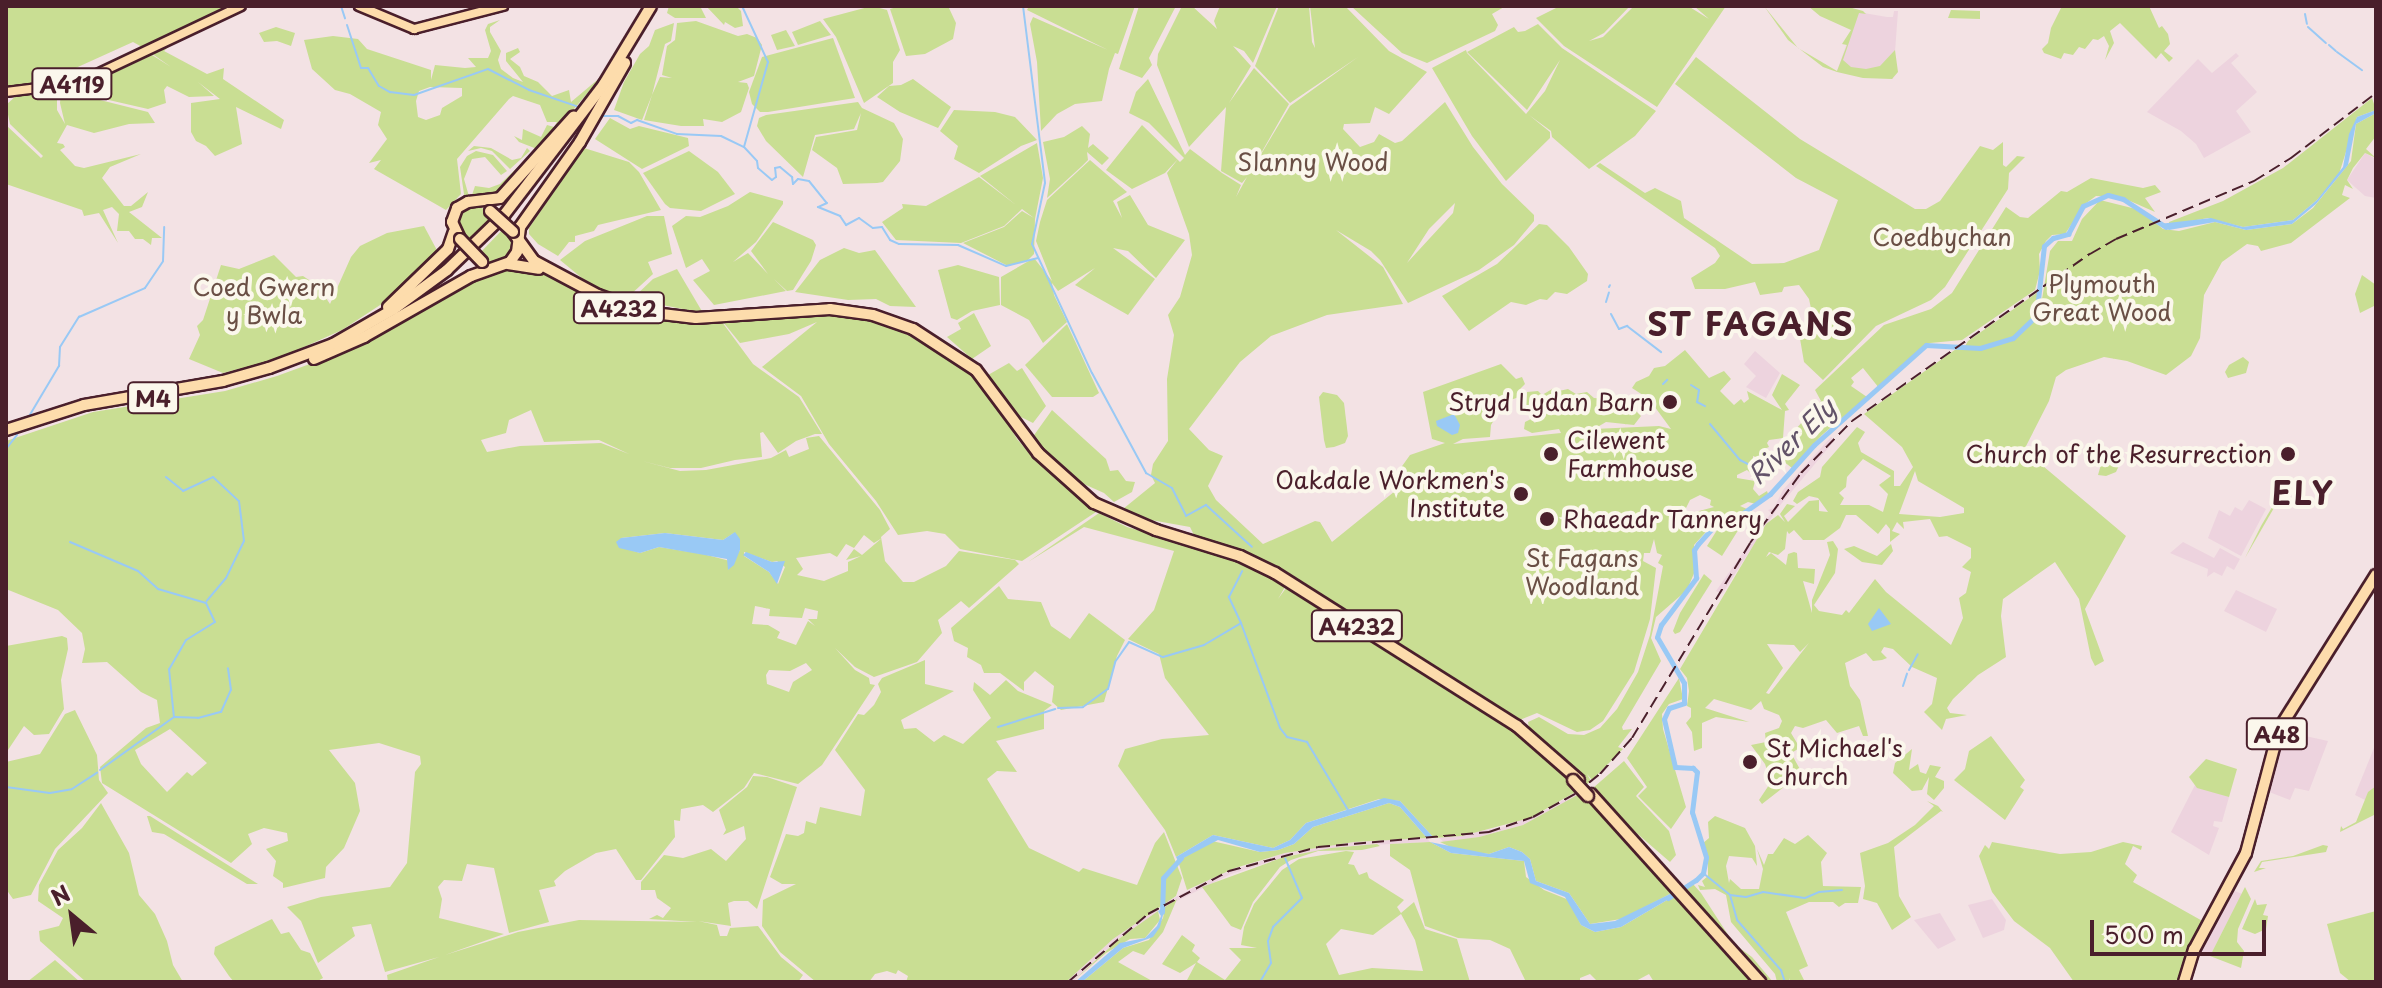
<!DOCTYPE html>
<style>
body{margin:0}
#map{position:relative;width:2382px;height:988px;overflow:hidden;background:#f3e2e4;font-family:"Playpen Sans",sans-serif}
div>[style]{position:absolute}
.built>*{inset:0;background:#edd3de}
.green>*{inset:0;background:#c9de93}
.water>*{inset:0;background:#99c9f5}
.stream>*{height:2px;margin:-1px;padding:0 1px;transform-origin:1px;border-radius:1px;background:#99c9f5}
.river>*{height:5px;margin:-2.5px;padding:0 2.5px;transform-origin:2.5px;border-radius:2.5px;background:#99c9f5}
.roads{filter:drop-shadow(2px 0 #4a1f2b) drop-shadow(-2px 0 #4a1f2b) drop-shadow(0 2px #4a1f2b) drop-shadow(0 -2px #4a1f2b)}
.major>*{height:8px;margin:-4px;padding:0 4px;transform-origin:4px;border-radius:4px;background:#fddcac}
.highway>*{height:10px;margin:-5px;padding:0 5px;transform-origin:5px;border-radius:5px;background:#fddcac}
.rail>*{height:2px;margin-top:-1px;transform-origin:0;background:repeating-linear-gradient(90deg,#4a1f2b 0 12px,transparent 0 18px)}
.bridges{filter:drop-shadow(2px 0 #4a1f2b) drop-shadow(-2px 0 #4a1f2b) drop-shadow(0 2px #4a1f2b) drop-shadow(0 -2px #4a1f2b)}
.highway-bridge>*{height:10px;margin:-5px;padding:0 5px;transform-origin:5px;border-radius:5px;background:#fddcac}
.dots>*{width:22px;height:22px;translate:-50% -50%;box-sizing:border-box;border:4px solid #fbf7ec;border-radius:50%}
span{translate:-50% -50%;white-space:nowrap;text-align:center;line-height:1.15;-webkit-text-stroke:8px #fbf7ec;paint-order:stroke}
.shield-label span{padding:2px 6px;background:#fbf7ec;border:2px solid;border-radius:6px;-webkit-text-stroke-width:0}
.shield-label{font-size:22px;color:#4a1f2b;font-weight:700}
.park-label{font-size:24px;color:#6a4f45}
.poi-label{font-size:24px;color:#4a1f2b}
.right{translate:-100% -50%;text-align:right}
.left{translate:0 -50%;text-align:left}
.water-label{font-size:26px;color:#625268;font-style:italic}
.district-label{font-size:32px;color:#4a1f2b;font-weight:700;letter-spacing:2px}
.frame{position:absolute;inset:0;border:8px solid #4a1f2b;pointer-events:none}
.north{position:absolute;left:32px;top:876px;width:80px;height:80px;-webkit-text-stroke:6px #fbf7ec;paint-order:stroke;rotate:331deg;font-size:22px;font-weight:700;line-height:32px;text-align:center;color:#4a1f2b}
.north::after{content:'';display:block;margin:auto;width:28px;height:36px;background:#4a1f2b;clip-path:polygon(50% 0,100% 100%,50% 72%,0 100%)}
.scale{position:absolute;left:2090px;top:920px;width:176px;height:36px;box-sizing:border-box;border:4px solid #4a1f2b;border-top:0;padding-left:10px;font-size:24px;line-height:28px;white-space:nowrap;color:#4a1f2b;-webkit-text-stroke:6px #fbf7ec;paint-order:stroke}
</style>
<div id="map">
<div class="built">
<i style="clip-path:polygon(1894px 11px,1898px 11px,1893px 79px,1837px 71px,1858px 12px,1887px 17px,1893px 17px)"></i>
<i style="clip-path:polygon(2236px 53px,2239px 56px,2231px 63px,2257px 92px,2236px 111px,2251px 132px,2204px 158px,2196px 144px,2181px 131px,2147px 112px,2198px 59px,2212px 73px)"></i>
<i style="clip-path:polygon(2365px 153px,2376px 159px,2376px 198px,2365px 196px,2347px 180px)"></i>
<i style="clip-path:polygon(1755px 351px,1780px 373px,1766px 398px,1746px 387px,1756px 376px,1744px 364px)"></i>
<i style="clip-path:polygon(1831px 437px,1835px 440px,1777px 509px,1722px 594px,1716px 591px,1771px 513px,1768px 510px,1774px 508px,1783px 490px)"></i>
<i style="clip-path:polygon(2249px 500px,2266px 509px,2241px 556px,2208px 538px,2219px 510px,2230px 516px,2235px 507px,2242px 511px)"></i>
<i style="clip-path:polygon(2183px 542px,2214px 558px,2220px 548px,2240px 559px,2234px 570px,2227px 566px,2222px 576px,2214px 572px,2207px 577px,2208px 569px,2170px 553px)"></i>
<i style="clip-path:polygon(2236px 590px,2277px 609px,2266px 632px,2224px 611px)"></i>
<i style="clip-path:polygon(2282px 731px,2328px 741px,2309px 791px,2295px 788px,2290px 800px,2264px 790px)"></i>
<i style="clip-path:polygon(2376px 743px,2376px 786px,2365px 800px,2355px 795px)"></i>
<i style="clip-path:polygon(2195px 785px,2229px 797px,2222px 822px,2214px 821px,2213px 826px,2219px 828px,2209px 855px,2171px 832px)"></i>
<i style="clip-path:polygon(1579px 790px,1581px 793px,1569px 802px,1523px 825px,1479px 837px,1444px 842px,1439px 838px,1504px 827px,1552px 807px)"></i>
<i style="clip-path:polygon(1427px 838px,1430px 842px,1350px 846px,1292px 855px,1231px 874px,1165px 907px,1164px 903px,1219px 875px,1285px 853px,1354px 842px)"></i>
<i style="clip-path:polygon(2230px 889px,2242px 894px,2210px 956px,2198px 949px)"></i>
<i style="clip-path:polygon(1992px 899px,2006px 920px,2004px 930px,1983px 938px,1968px 905px)"></i>
<i style="clip-path:polygon(1158px 907px,1158px 911px,1120px 938px,1072px 982px,1066px 982px,1113px 939px)"></i>
<i style="clip-path:polygon(1940px 913px,1956px 940px,1938px 949px,1914px 920px)"></i>
</div>
<div class="green">
<i style="clip-path:polygon(6px 6px,229px 6px,144px 48px,133px 42px,69px 71px,61px 74px,53px 68px,53px 73px,40px 75px,27px 86px,6px 88px)"></i>
<i style="clip-path:polygon(669px 6px,700px 6px,706px 18px,675px 18px,667px 13px)"></i>
<i style="clip-path:polygon(706px 6px,736px 6px,741px 11px,743px 26px,735px 28px,725px 22px,724px 25px)"></i>
<i style="clip-path:polygon(872px 6px,887px 10px,900px 50px,893px 62px,893px 83px,864px 103px,836px 37px,823px 19px)"></i>
<i style="clip-path:polygon(900px 6px,948px 6px,956px 23px,953px 39px,925px 54px,906px 56px,890px 9px)"></i>
<i style="clip-path:polygon(1029px 6px,1135px 6px,1118px 54px,1115px 53px,1109px 69px,1102px 101px,1075px 104px,1057px 114px,1041px 131px,1037px 62px,1030px 24px,1033px 17px,1108px 50px,1027px 10px)"></i>
<i style="clip-path:polygon(1139px 6px,1176px 6px,1149px 58px,1152px 65px,1142px 78px,1119px 69px)"></i>
<i style="clip-path:polygon(evenodd,1182px 6px,1192px 6px,1217px 29px,1214px 21px,1220px 6px,1277px 6px,1253px 63px,1244px 51px,1233px 46px,1251px 66px,1229px 103px,1254px 68px,1289px 104px,1251px 171px,1290px 106px,1358px 57px,1290px 103px,1255px 66px,1279px 6px,1309px 6px,1312px 42px,1315px 48px,1310px 6px,1345px 6px,1389px 51px,1427px 72px,1389px 114px,1375px 107px,1370px 123px,1344px 124px,1343px 129px,1360px 147px,1374px 142px,1379px 134px,1395px 143px,1402px 141px,1445px 102px,1473px 147px,1502px 184px,1534px 215px,1534px 221px,1514px 245px,1479px 270px,1408px 303px,1380px 260px,1371px 251px,1336px 230px,1383px 267px,1403px 304px,1327px 315px,1271px 336px,1240px 362px,1189px 429px,1209px 450px,1223px 456px,1208px 486px,1216px 500px,1263px 544px,1315px 521px,1320px 522px,1332px 542px,1405px 483px,1400px 469px,1410px 455px,1445px 443px,1432px 439px,1423px 392px,1501px 364px,1516px 379px,1522px 377px,1525px 384px,1519px 390px,1519px 397px,1505px 402px,1491px 425px,1490px 437px,1463px 439px,1453px 444px,1561px 433px,1559px 429px,1532px 433px,1524px 429px,1525px 422px,1531px 419px,1535px 423px,1539px 417px,1531px 408px,1539px 399px,1527px 406px,1523px 402px,1527px 392px,1538px 391px,1542px 395px,1554px 388px,1559px 391px,1568px 389px,1576px 394px,1587px 392px,1594px 398px,1606px 399px,1609px 404px,1625px 406px,1627px 414px,1635px 410px,1641px 416px,1634px 425px,1606px 422px,1594px 429px,1659px 426px,1671px 429px,1649px 399px,1632px 388px,1636px 382px,1649px 376px,1654px 368px,1665px 366px,1685px 350px,1709px 378px,1724px 371px,1731px 379px,1720px 391px,1734px 405px,1741px 399px,1744px 403px,1749px 399px,1747px 391px,1782px 410px,1772px 395px,1782px 374px,1800px 385px,1785px 404px,1789px 410px,1785px 411px,1783px 438px,1769px 440px,1767px 443px,1769px 447px,1759px 451px,1768px 454px,1771px 463px,1753px 456px,1753px 462px,1760px 464px,1755px 477px,1747px 470px,1737px 475px,1737px 478px,1755px 481px,1753px 489px,1759px 496px,1767px 491px,1768px 494px,1756px 504px,1748px 502px,1740px 506px,1747px 509px,1742px 514px,1715px 522px,1694px 545px,1695px 571px,1687px 590px,1656px 617px,1651px 638px,1661px 661px,1622px 727px,1623px 730px,1632px 729px,1618px 747px,1623px 749px,1592px 780px,1587px 774px,1591px 781px,1586px 785px,1529px 728px,1528px 722px,1539px 717px,1568px 734px,1584px 735px,1600px 728px,1617px 709px,1638px 672px,1650px 635px,1663px 566px,1658px 563px,1662px 555px,1657px 553px,1654px 539px,1650px 553px,1644px 553px,1643px 561px,1656px 568px,1650px 619px,1634px 672px,1603px 721px,1590px 730px,1577px 732px,1537px 713px,1517px 721px,1321px 600px,1196px 539px,1190px 527px,1151px 520px,1123px 509px,1155px 483px,1151px 475px,1153px 464px,1168px 441px,1167px 379px,1174px 335px,1168px 315px,1180px 297px,1192px 255px,1189px 234px,1167px 173px,1178px 159px,1165px 173px,1132px 189px,1106px 170px,1142px 125px,1180px 162px,1184px 158px,1149px 123px,1129px 113px,1136px 92px,1148px 79px,1185px 155px,1190px 149px,1222px 173px,1241px 185px,1236px 197px,1247px 177px,1242px 183px,1221px 171px,1226px 107px,1189px 147px,1157px 65px,1158px 54px,1182px 6px,1455px 203px,1453px 213px,1407px 263px,1429px 229px,1455px 203px,1182px 6px,1700px 495px,1711px 500px,1710px 505px,1714px 507px,1688px 514px,1685px 510px,1690px 500px,1700px 495px)"></i>
<i style="clip-path:polygon(1351px 6px,1504px 6px,1504px 7px,1492px 14px,1498px 25px,1495px 31px,1427px 63px,1402px 53px)"></i>
<i style="clip-path:polygon(1560px 6px,1630px 6px,1604px 33px,1589px 41px,1603px 37px,1634px 6px,1688px 6px,1709px 19px,1694px 6px,1726px 6px,1657px 107px,1564px 46px,1536px 18px)"></i>
<i style="clip-path:polygon(1764px 6px,1798px 48px,1837px 71px,1847px 45px,1842px 44px,1851px 30px,1820px 16px,1808px 6px,1845px 6px,1863px 11px,1866px 14px,1859px 13px,1843px 60px,1851px 67px,1866px 69px,1880px 66px,1895px 50px,1898px 72px,1892px 79px,1863px 78px,1837px 72px,1823px 67px,1788px 40px)"></i>
<i style="clip-path:polygon(2062px 6px,2149px 6px,2159px 28px,2162px 26px,2168px 34px,2170px 44px,2164px 51px,2173px 58px,2169px 62px,2161px 53px,2156px 59px,2120px 23px,2110px 31px,2114px 43px,2105px 60px,2109px 46px,2104px 36px,2098px 40px,2093px 39px,2085px 49px,2079px 47px,2073px 55px,2064px 53px,2061px 59px,2044px 53px,2042px 49px,2048px 43px,2051px 28px)"></i>
<i style="clip-path:polygon(1951px 10px,1980px 11px,1980px 19px,1948px 18px)"></i>
<i style="clip-path:polygon(evenodd,500px 20px,490px 27px,490px 32px,501px 51px,498px 60px,501px 69px,513px 78px,523px 82px,506px 61px,506px 53px,518px 48px,520px 52px,510px 59px,520px 67px,524px 76px,538px 82px,552px 96px,569px 90px,571px 102px,602px 76px,499px 197px,472px 195px,475px 186px,489px 188px,500px 184px,537px 149px,519px 142px,514px 136px,522px 140px,523px 129px,541px 137px,547px 125px,554px 127px,557px 122px,547px 122px,540px 105px,513px 96px,509px 99px,457px 159px,461px 194px,446px 210px,374px 169px,381px 160px,369px 163px,387px 139px,378px 125px,381px 112px,350px 94px,335px 90px,312px 69px,304px 40px,333px 36px,358px 39px,367px 49px,431px 70px,431px 80px,435px 65px,465px 68px,476px 67px,468px 58px,488px 58px,491px 51px,485px 30px,488px 24px,500px 20px,430px 87px,462px 88px,462px 96px,442px 108px,440px 115px,426px 120px,418px 117px,416px 101px,419px 91px,430px 87px)"></i>
<i style="clip-path:polygon(696px 21px,738px 36px,747px 34px,757px 38px,762px 45px,754px 76px,738px 82px,747px 83px,749px 88px,741px 112px,722px 122px,703px 119px,704px 126px,681px 126px,644px 120px,652px 95px,642px 120px,614px 110px,624px 82px,640px 54px,649px 46px,655px 30px,674px 23px,671px 41px,665px 44px,652px 95px,660px 77px,672px 78px,662px 75px,667px 46px,675px 40px,677px 23px)"></i>
<i style="clip-path:polygon(820px 21px,831px 35px,798px 45px,792px 32px)"></i>
<i style="clip-path:polygon(1538px 24px,1562px 48px,1656px 111px,1635px 136px,1589px 169px,1552px 137px,1551px 131px,1529px 115px,1550px 132px,1550px 138px,1506px 181px,1472px 136px,1432px 68px,1466px 50px,1467px 53px,1526px 114px,1545px 91px,1560px 60px,1527px 110px,1467px 52px,1514px 27px,1518px 32px,1525px 31px)"></i>
<i style="clip-path:polygon(276px 27px,295px 33px,291px 46px,277px 41px,264px 42px,259px 33px)"></i>
<i style="clip-path:polygon(786px 30px,795px 46px,777px 50px,771px 35px)"></i>
<i style="clip-path:polygon(833px 38px,855px 98px,768px 112px,760px 112px,752px 104px,749px 92px,762px 57px)"></i>
<i style="clip-path:polygon(177px 39px,164px 51px,207px 74px,224px 68px,223px 79px,284px 120px,281px 129px,236px 107px,242px 144px,215px 156px,206px 146px,196px 141px,191px 132px,191px 103px,220px 99px,198px 82px,214px 96px,189px 97px,167px 86px,164px 90px,166px 103px,148px 109px,100px 98px,86px 86px,152px 55px,171px 67px,151px 53px)"></i>
<i style="clip-path:polygon(1696px 57px,1800px 139px,1915px 209px,1926px 209px,1940px 201px,1980px 146px,1993px 150px,2003px 142px,2003px 165px,2006px 167px,2017px 156px,2025px 157px,2009px 173px,2008px 189px,1945px 287px,1931px 300px,1876px 326px,1823px 380px,1804px 362px,1799px 333px,1812px 313px,1809px 299px,1799px 285px,1784px 287px,1782px 292px,1760px 295px,1755px 282px,1725px 289px,1695px 289px,1691px 278px,1715px 263px,1720px 256px,1715px 248px,1596px 166px,1600px 163px,1645px 193px,1655px 188px,1681px 201px,1684px 218px,1752px 264px,1784px 263px,1819px 250px,1838px 200px,1796px 178px,1675px 84px)"></i>
<i style="clip-path:polygon(913px 79px,951px 107px,938px 128px,900px 112px,877px 97px,889px 86px,901px 85px)"></i>
<i style="clip-path:polygon(83px 87px,100px 100px,148px 112px,155px 123px,129px 124px,94px 133px,67px 125px,57px 143px,63px 144px,65px 147px,60px 150px,75px 166px,84px 168px,141px 154px,110px 167px,102px 178px,124px 206px,131px 206px,148px 192px,142px 207px,129px 212px,162px 238px,152px 238px,151px 245px,143px 239px,135px 239px,129px 231px,117px 231px,119px 214px,112px 207px,103px 210px,118px 243px,99px 213px,84px 216px,82px 210px,6px 184px,6px 125px,41px 158px,43px 156px,10px 124px,6px 105px,17px 95px,57px 90px,57px 110px,65px 124px,60px 103px,61px 92px)"></i>
<i style="clip-path:polygon(2372px 98px,2376px 110px,2357px 117px,2339px 174px,2317px 200px,2293px 220px,2243px 227px,2208px 218px,2169px 225px,2169px 222px,2223px 201px,2283px 168px)"></i>
<i style="clip-path:polygon(858px 102px,862px 108px,894px 123px,903px 139px,900px 161px,883px 182px,877px 183px,843px 184px,837px 168px,812px 150px,816px 137px,857px 130px,861px 113px,854px 129px,815px 135px,803px 177px,766px 141px,757px 126px,759px 118px,766px 115px)"></i>
<i style="clip-path:polygon(954px 110px,995px 112px,1015px 117px,1037px 140px,1021px 146px,979px 173px,954px 159px,958px 146px,940px 131px)"></i>
<i style="clip-path:polygon(evenodd,2376px 113px,2376px 136px,2366px 149px,2376px 158px,2365px 153px,2353px 168px,2347px 180px,2353px 189px,2345px 185px,2342px 195px,2350px 198px,2291px 243px,2261px 251px,2258px 246px,2247px 244px,2222px 262px,2204px 295px,2200px 338px,2191px 356px,2166px 375px,2127px 361px,2104px 357px,2066px 370px,2056px 377px,2049px 401px,2024px 450px,2126px 536px,2085px 609px,2104px 661px,2095px 666px,2091px 658px,2079px 599px,2055px 562px,2003px 599px,2001px 616px,2006px 657px,1978px 675px,1953px 699px,1947px 708px,1950px 713px,1967px 715px,1946px 719px,1942px 730px,1924px 712px,1932px 704px,1937px 678px,1912px 667px,1893px 649px,1884px 647px,1881px 652px,1887px 658px,1882px 660px,1873px 661px,1866px 653px,1845px 663px,1850px 686px,1860px 700px,1868px 736px,1863px 736px,1859px 726px,1837px 733px,1826px 720px,1803px 728px,1795px 726px,1791px 733px,1800px 748px,1791px 753px,1802px 773px,1762px 804px,1759px 800px,1771px 782px,1765px 764px,1751px 745px,1766px 742px,1765px 733px,1779px 728px,1782px 721px,1779px 715px,1764px 709px,1761px 701px,1751px 710px,1714px 699px,1705px 708px,1749px 722px,1716px 717px,1702px 723px,1702px 748px,1694px 751px,1692px 732px,1686px 723px,1691px 717px,1691px 708px,1687px 706px,1689px 691px,1687px 678px,1680px 669px,1766px 524px,1778px 515px,1785px 522px,1780px 514px,1787px 504px,1795px 506px,1784px 516px,1788px 522px,1809px 501px,1819px 500px,1819px 511px,1828px 512px,1818px 498px,1809px 496px,1797px 504px,1793px 501px,1798px 492px,1820px 477px,1822px 467px,1857px 427px,1865px 432px,1858px 443px,1861px 452px,1894px 471px,1894px 486px,1900px 486px,1913px 467px,1902px 447px,1864px 414px,1959px 347px,1964px 348px,1968px 341px,2038px 292px,2042px 299px,2050px 251px,2058px 241px,2072px 241px,2082px 219px,2100px 200px,2140px 210px,2163px 229px,2179px 231px,2215px 222px,2246px 230px,2292px 224px,2313px 208px,2351px 161px,2356px 124px,2376px 113px,1863px 459px,1891px 476px,1879px 485px,1888px 494px,1883px 512px,1869px 505px,1840px 505px,1844px 498px,1839px 493px,1846px 487px,1847px 477px,1863px 459px,2376px 113px,1915px 471px,1918px 481px,1964px 508px,1964px 513px,1940px 517px,1899px 514px,1915px 471px,2376px 113px,1846px 515px,1856px 515px,1878px 534px,1886px 524px,1890px 529px,1890px 542px,1900px 534px,1892px 531px,1897px 522px,1904px 529px,1903px 522px,1930px 519px,1939px 537px,1947px 536px,1971px 548px,1971px 558px,1962px 567px,1971px 572px,1966px 593px,1959px 598px,1963px 618px,1951px 645px,1886px 592px,1875px 579px,1849px 613px,1846px 610px,1842px 615px,1819px 611px,1814px 605px,1835px 573px,1838px 549px,1833px 541px,1827px 542px,1830px 555px,1812px 600px,1812px 613px,1803px 581px,1814px 584px,1815px 569px,1798px 568px,1797px 553px,1794px 552px,1788px 554px,1786px 565px,1771px 553px,1766px 557px,1769px 552px,1778px 555px,1785px 549px,1787px 531px,1789px 534px,1794px 530px,1803px 540px,1824px 540px,1840px 528px,1846px 515px,2376px 113px,1809px 643px,1769px 694px,1766px 693px,1783px 668px,1767px 644px,1794px 645px,1800px 652px,1809px 643px)"></i>
<i style="clip-path:polygon(610px 118px,630px 129px,639px 126px,688px 138px,689px 146px,642px 169px,595px 139px)"></i>
<i style="clip-path:polygon(1082px 126px,1090px 134px,1088px 148px,1093px 144px,1109px 158px,1102px 165px,1087px 152px,1088px 160px,1082px 166px,1047px 198px,1050px 179px,1043px 142px,1064px 137px)"></i>
<i style="clip-path:polygon(1037px 143px,1043px 178px,1035px 219px,1034px 254px,1028px 260px,1008px 266px,963px 243px,1004px 227px,1022px 211px,1034px 218px,1022px 209px,1004px 226px,961px 243px,896px 240px,882px 222px,903px 208px,902px 204px,926px 206px,979px 177px,1016px 205px,980px 176px)"></i>
<i style="clip-path:polygon(474px 146px,491px 148px,512px 160px,521px 158px,527px 148px,530px 151px,510px 169px,492px 151px,481px 148px,468px 151px)"></i>
<i style="clip-path:polygon(584px 148px,629px 162px,639px 172px,661px 210px,598px 225px,594px 231px,575px 236px,575px 242px,569px 242px,558px 256px,538px 244px,529px 234px,529px 228px)"></i>
<i style="clip-path:polygon(476px 151px,493px 155px,507px 171px,501px 175px,485px 157px,472px 159px,464px 179px,470px 200px,465px 201px,460px 167px,467px 156px)"></i>
<i style="clip-path:polygon(689px 151px,718px 172px,735px 194px,701px 211px,670px 208px,665px 204px,643px 173px)"></i>
<i style="clip-path:polygon(1090px 160px,1127px 192px,1113px 201px,1122px 218px,1117px 202px,1130px 195px,1148px 225px,1185px 240px,1156px 278px,1128px 251px,1113px 248px,1155px 279px,1128px 315px,1075px 285px,1095px 268px,1058px 291px,1052px 283px,1054px 295px,1067px 322px,1043px 343px,1029px 320px,1001px 305px,1001px 277px,1034px 258px,1052px 281px,1036px 241px,1040px 222px,1047px 200px)"></i>
<i style="clip-path:polygon(2091px 178px,2143px 188px,2155px 185px,2161px 192px,2145px 198px,2155px 212px,2121px 197px,2096px 196px,2085px 204px,2065px 234px,2052px 235px,2046px 241px,2039px 254px,2040px 271px,2035px 290px,1962px 340px,1930px 343px,1879px 388px,1863px 368px,1851px 378px,1854px 382px,1851px 386px,1867px 397px,1822px 435px,1792px 468px,1779px 458px,1795px 430px,1821px 401px,1815px 390px,1884px 325px,1931px 309px,1952px 293px,2006px 207px,2020px 217px,2028px 218px,2061px 191px,2067px 192px)"></i>
<i style="clip-path:polygon(750px 192px,783px 201px,783px 204px,756px 242px,733px 262px,748px 253px,768px 274px,751px 251px,773px 222px,813px 240px,816px 245px,811px 261px,793px 290px,787px 291px,774px 279px,786px 291px,714px 305px,693px 280px,710px 271px,702px 259px,686px 268px,672px 226px,686px 216px,700px 217px,728px 206px)"></i>
<i style="clip-path:polygon(477px 204px,496px 219px,469px 246px,456px 231px,459px 209px)"></i>
<i style="clip-path:polygon(647px 216px,664px 216px,672px 254px,648px 262px,653px 274px,628px 297px,594px 288px,560px 260px,585px 241px)"></i>
<i style="clip-path:polygon(1539px 224px,1547px 225px,1569px 247px,1588px 274px,1587px 281px,1567px 294px,1555px 292px,1547px 300px,1540px 299px,1526px 305px,1511px 302px,1469px 331px,1442px 296px,1497px 264px)"></i>
<i style="clip-path:polygon(424px 226px,439px 254px,400px 292px,342px 330px,275px 360px,223px 373px,189px 359px,200px 335px,197px 326px,203px 320px,221px 265px,239px 269px,274px 255px,296px 277px,303px 276px,318px 286px,330px 304px,351px 257px,360px 246px,387px 233px)"></i>
<i style="clip-path:polygon(505px 227px,515px 240px,511px 258px,490px 264px,478px 255px)"></i>
<i style="clip-path:polygon(844px 248px,859px 253px,875px 250px,916px 307px,890px 306px,876px 299px,848px 300px,795px 292px,820px 260px)"></i>
<i style="clip-path:polygon(958px 265px,999px 277px,1000px 305px,972px 311px,957px 320px,951px 318px,938px 270px)"></i>
<i style="clip-path:polygon(evenodd,519px 268px,536px 270px,629px 314px,678px 323px,722px 322px,753px 364px,799px 397px,822px 434px,815px 434px,796px 441px,778px 453px,763px 432px,760px 433px,762px 457px,735px 460px,701px 468px,670px 468px,642px 461px,680px 471px,706px 470px,771px 458px,786px 450px,789px 457px,809px 449px,806px 438px,819px 436px,880px 510px,890px 529px,881px 537px,885px 561px,903px 582px,914px 582px,946px 566px,959px 551px,1015px 560px,1019px 564px,969px 608px,961px 601px,938px 620px,942px 633px,917px 662px,874px 677px,855px 667px,835px 648px,855px 670px,869px 678px,870px 684px,875px 685px,822px 765px,798px 784px,754px 773px,744px 788px,713px 812px,703px 805px,681px 809px,680px 821px,674px 820px,675px 837px,641px 880px,636px 880px,616px 849px,596px 853px,565px 871px,554px 881px,556px 886px,539px 890px,549px 922px,509px 933px,494px 868px,467px 864px,462px 881px,444px 880px,438px 887px,442px 899px,439px 918px,504px 934px,445px 955px,518px 932px,579px 920px,697px 922px,649px 919px,657px 915px,663px 918px,671px 908px,657px 898px,655px 890px,641px 890px,641px 882px,664px 855px,683px 858px,711px 849px,726px 861px,746px 839px,744px 826px,723px 835px,726px 830px,719px 810px,747px 787px,753px 776px,767px 777px,797px 787px,757px 909px,748px 901px,734px 901px,728px 903px,731px 926px,698px 921px,717px 925px,720px 936px,727px 936px,730px 928px,758px 926px,781px 957px,803px 975px,798px 982px,388px 982px,387px 975px,439px 957px,385px 972px,371px 924px,352px 927px,355px 936px,318px 963px,301px 921px,287px 907px,321px 897px,390px 887px,407px 863px,415px 772px,421px 764px,420px 756px,379px 743px,329px 750px,355px 783px,360px 811px,344px 848px,326px 867px,325px 878px,283px 888px,283px 883px,273px 876px,276px 861px,266px 849px,288px 841px,287px 833px,264px 828px,248px 834px,252px 844px,231px 863px,102px 783px,100px 767px,146px 728px,160px 723px,157px 700px,141px 692px,107px 662px,82px 663px,85px 649px,82px 633px,58px 610px,6px 589px,6px 441px,93px 412px,225px 391px,277px 376px,318px 361px,477px 276px,519px 268px,531px 410px,544px 442px,599px 440px,629px 454px,601px 443px,520px 446px,487px 452px,481px 440px,506px 433px,509px 420px,531px 410px,519px 268px,665px 533px,723px 540px,734px 533px,740px 550px,728px 570px,730px 561px,703px 554px,659px 547px,640px 553px,627px 549px,621px 538px,665px 533px,519px 268px,864px 535px,874px 543px,882px 538px,862px 555px,854px 549px,846px 560px,861px 556px,848px 562px,848px 571px,824px 581px,797px 575px,803px 569px,796px 558px,830px 553px,837px 557px,846px 544px,854px 548px,864px 535px,519px 268px,744px 552px,772px 562px,777px 561px,785px 567px,778px 584px,769px 572px,744px 556px,744px 552px,519px 268px,755px 606px,770px 609px,769px 616px,802px 618px,805px 608px,818px 611px,817px 619px,808px 619px,815px 626px,808px 621px,796px 645px,777px 638px,780px 632px,768px 625px,752px 624px,755px 606px,519px 268px,806px 663px,812px 670px,793px 682px,789px 692px,767px 684px,766px 675px,769px 670px,790px 671px,806px 663px,519px 268px,170px 729px,207px 763px,192px 776px,187px 772px,167px 792px,141px 764px,135px 750px,170px 729px)"></i>
<i style="clip-path:polygon(677px 269px,703px 313px,632px 299px,653px 279px)"></i>
<i style="clip-path:polygon(2362px 275px,2376px 285px,2376px 305px,2360px 313px,2355px 294px)"></i>
<i style="clip-path:polygon(796px 313px,846px 314px,873px 320px,931px 345px,969px 374px,994px 401px,1017px 439px,1035px 460px,1096px 512px,1022px 561px,960px 549px,945px 534px,927px 531px,898px 535px,876px 501px,829px 444px,801px 396px,762px 367px,817px 322px,789px 334px,740px 343px,723px 322px)"></i>
<i style="clip-path:polygon(974px 313px,991px 346px,972px 359px,947px 337px,961px 329px,958px 323px)"></i>
<i style="clip-path:polygon(1067px 324px,1099px 393px,1093px 397px,1052px 397px,1025px 365px)"></i>
<i style="clip-path:polygon(2243px 357px,2249px 362px,2246px 373px,2228px 378px,2225px 372px,2229px 365px)"></i>
<i style="clip-path:polygon(1009px 363px,1017px 371px,1022px 368px,1046px 406px,1033px 423px,1019px 416px,988px 375px)"></i>
<i style="clip-path:polygon(1323px 392px,1337px 395px,1344px 403px,1348px 436px,1345px 443px,1334px 447px,1326px 448px,1324px 440px,1319px 397px)"></i>
<i style="clip-path:polygon(1052px 410px,1106px 459px,1110px 471px,1118px 470px,1126px 481px,1135px 482px,1132px 492px,1114px 502px,1104px 493px,1075px 480px,1050px 458px,1032px 438px)"></i>
<i style="clip-path:polygon(2115px 455px,2122px 459px,2116px 472px,2106px 476px,2098px 475px,2102px 461px)"></i>
<i style="clip-path:polygon(2281px 492px,2282px 494px,2245px 558px,2261px 526px)"></i>
<i style="clip-path:polygon(1099px 513px,1127px 527px,1215px 553px,1262px 573px,1285px 587px,1278px 599px,1286px 588px,1290px 590px,1515px 732px,1579px 790px,1530px 818px,1462px 836px,1434px 838px,1400px 801px,1379px 799px,1306px 823px,1290px 840px,1273px 848px,1213px 835px,1176px 857px,1165px 830px,1118px 766px,1125px 749px,1162px 739px,1209px 735px,1165px 678px,1159px 654px,1128px 639px,1154px 610px,1174px 551px,1084px 527px,1028px 562px)"></i>
<i style="clip-path:polygon(1734px 520px,1742px 524px,1722px 556px,1707px 546px,1719px 527px)"></i>
<i style="clip-path:polygon(1891px 544px,1893px 551px,1882px 565px,1862px 562px,1844px 549px,1854px 546px,1877px 556px)"></i>
<i style="clip-path:polygon(1704px 574px,1712px 581px,1680px 632px,1675px 634px,1673px 631px,1680px 613px)"></i>
<i style="clip-path:polygon(999px 586px,1008px 599px,1041px 602px,1051px 626px,1070px 639px,1089px 613px,1125px 640px,1117px 656px,1104px 702px,1061px 710px,1052px 702px,1054px 686px,1035px 671px,1024px 682px,1024px 691px,1000px 673px,984px 673px,981px 665px,967px 657px,968px 648px,954px 641px,951px 628px)"></i>
<i style="clip-path:polygon(62px 636px,67px 638px,68px 649px,61px 680px,64px 709px,49px 734px,34px 735px,24px 726px,6px 753px,6px 646px)"></i>
<i style="clip-path:polygon(925px 660px,925px 684px,954px 691px,901px 720px,904px 729px,916px 728px,934px 742px,944px 735px,963px 744px,991px 718px,973px 690px,974px 682px,990px 695px,1006px 680px,1018px 691px,1052px 705px,1044px 711px,1044px 729px,996px 741px,1017px 772px,997px 771px,987px 779px,1029px 848px,1079px 872px,1083px 868px,1137px 885px,1155px 843px,1164px 832px,1182px 878px,1176px 896px,1113px 939px,1066px 982px,906px 982px,908px 976px,898px 970px,896px 974px,887px 971px,875px 974px,869px 982px,816px 982px,780px 952px,762px 926px,763px 900px,796px 884px,782px 884px,770px 877px,786px 834px,798px 836px,804px 833px,806px 821px,816px 824px,820px 807px,861px 816px,865px 790px,835px 750px,858px 714px,864px 715px,874px 705px,881px 692px,878px 684px,882px 678px)"></i>
<i style="clip-path:polygon(1679px 678px,1683px 699px,1669px 704px,1662px 714px,1663px 729px,1686px 807px,1671px 829px,1638px 796px,1647px 787px,1627px 758px)"></i>
<i style="clip-path:polygon(75px 710px,97px 755px,99px 780px,108px 793px,55px 849px,31px 895px,13px 899px,6px 889px,6px 762px,40px 754px,65px 714px)"></i>
<i style="clip-path:polygon(1991px 736px,2025px 780px,2020px 787px,2024px 790px,2005px 820px,1954px 780px,1965px 769px,1969px 751px)"></i>
<i style="clip-path:polygon(1912px 749px,1909px 770px,1918px 764px,1920px 772px,1926px 774px,1930px 765px,1941px 767px,1935px 777px,1944px 781px,1944px 788px,1934px 800px,1927px 794px,1929px 777px,1922px 790px,1912px 791px,1893px 773px,1895px 763px)"></i>
<i style="clip-path:polygon(2206px 759px,2237px 769px,2229px 797px,2197px 788px,2189px 777px)"></i>
<i style="clip-path:polygon(1624px 761px,1644px 787px,1636px 796px,1669px 831px,1676px 855px,1670px 862px,1633px 830px,1593px 788px)"></i>
<i style="clip-path:polygon(2376px 786px,2376px 814px,2340px 832px,2341px 826px,2343px 829px,2356px 822px,2368px 792px)"></i>
<i style="clip-path:polygon(1581px 793px,1672px 893px,1621px 919px,1590px 924px,1569px 893px,1536px 881px,1530px 859px,1522px 852px,1509px 847px,1489px 854px,1457px 850px,1440px 842px,1479px 837px,1523px 825px)"></i>
<i style="clip-path:polygon(1927px 801px,1938px 806px,1943px 812px,1941px 811px,1894px 847px,1899px 896px,1911px 917px,1892px 930px,1877px 903px,1863px 899px,1865px 886px,1860px 853px,1888px 843px,1915px 825px,1934px 806px)"></i>
<i style="clip-path:polygon(101px 803px,129px 853px,139px 895px,155px 914px,167px 941px,173px 965px,183px 982px,86px 982px,40px 941px,39px 931px,59px 926px,63px 918px,38px 901px,39px 885px,58px 850px,82px 828px)"></i>
<i style="clip-path:polygon(1389px 803px,1400px 807px,1427px 838px,1354px 842px,1285px 853px,1235px 868px,1187px 890px,1178px 861px,1212px 841px,1260px 852px,1278px 850px,1294px 844px,1313px 827px)"></i>
<i style="clip-path:polygon(147px 816px,150px 816px,258px 884px,247px 884px,164px 834px,152px 832px)"></i>
<i style="clip-path:polygon(1715px 816px,1745px 828px,1755px 846px,1757px 866px,1752px 858px,1729px 856px,1726px 866px,1729px 883px,1730px 879px,1741px 889px,1759px 889px,1763px 869px,1757px 849px,1764px 865px,1768px 854px,1773px 854px,1784px 838px,1795px 844px,1808px 835px,1827px 853px,1821px 862px,1823px 886px,1861px 887px,1858px 903px,1845px 903px,1839px 907px,1833px 902px,1809px 902px,1786px 912px,1808px 966px,1799px 970px,1804px 980px,1800px 982px,1790px 982px,1790px 978px,1789px 982px,1777px 982px,1775px 974px,1731px 922px,1726px 895px,1715px 889px,1700px 890px,1698px 885px,1705px 887px,1702px 881px,1708px 876px,1708px 856px,1702px 844px,1709px 838px,1708px 822px)"></i>
<i style="clip-path:polygon(1430px 842px,1451px 853px,1524px 861px,1526px 877px,1544px 890px,1569px 900px,1581px 925px,1595px 932px,1621px 927px,1674px 896px,1752px 982px,1654px 982px,1649px 974px,1634px 982px,1598px 982px,1590px 974px,1580px 978px,1580px 982px,1526px 982px,1510px 949px,1490px 940px,1458px 938px,1425px 926px,1410px 870px,1390px 856px,1390px 844px)"></i>
<i style="clip-path:polygon(1992px 842px,2060px 854px,2091px 852px,2123px 842px,2142px 846px,2141px 850px,2133px 846px,2125px 864px,2137px 875px,2133px 882px,2206px 923px,2179px 982px,2074px 982px,2050px 948px,2014px 921px,1992px 892px,1979px 856px,1985px 845px,1989px 849px)"></i>
<i style="clip-path:polygon(1377px 844px,1380px 846px,1362px 850px,1318px 851px,1291px 860px,1280px 867px,1253px 902px,1241px 930px,1231px 926px,1202px 887px,1284px 857px,1331px 848px)"></i>
<i style="clip-path:polygon(2323px 845px,2328px 846px,2326px 852px,2262px 862px,2259px 868px,2266px 868px,2254px 872px,2261px 861px,2293px 856px)"></i>
<i style="clip-path:polygon(evenodd,1346px 851px,1354px 852px,1348px 864px,1354px 865px,1359px 875px,1367px 872px,1369px 878px,1404px 900px,1397px 907px,1401px 913px,1414px 902px,1425px 929px,1457px 939px,1470px 982px,1186px 982px,1196px 963px,1180px 973px,1162px 964px,1182px 935px,1195px 945px,1192px 951px,1200px 958px,1197px 962px,1225px 980px,1241px 960px,1229px 948px,1257px 948px,1241px 945px,1244px 927px,1254px 904px,1282px 870px,1299px 859px,1346px 851px,1401px 914px,1415px 940px,1423px 971px,1372px 968px,1339px 975px,1326px 944px,1341px 929px,1373px 935px,1401px 914px)"></i>
<i style="clip-path:polygon(1689px 885px,1693px 884px,1701px 893px,1734px 944px,1752px 957px,1773px 982px,1763px 982px,1682px 892px)"></i>
<i style="clip-path:polygon(2245px 887px,2251px 899px,2238px 929px,2237px 942px,2244px 951px,2241px 968px,2210px 956px)"></i>
<i style="clip-path:polygon(1177px 899px,1163px 932px,1144px 955px,1133px 951px,1118px 962px,1154px 982px,1082px 982px,1123px 948px,1149px 940px,1163px 918px,1165px 907px)"></i>
<i style="clip-path:polygon(2255px 899px,2257px 905px,2267px 904px,2263px 915px,2268px 916px,2266px 929px,2255px 934px,2242px 929px)"></i>
<i style="clip-path:polygon(1158px 911px,1160px 920px,1145px 938px,1130px 939px,1106px 953px,1072px 982px,1120px 938px)"></i>
<i style="clip-path:polygon(2376px 911px,2376px 982px,2351px 982px,2340px 973px,2327px 924px)"></i>
<i style="clip-path:polygon(272px 919px,281px 934px,289px 932px,301px 950px,310px 953px,323px 978px,316px 982px,234px 982px,229px 976px,214px 954px,215px 947px)"></i>
<i style="clip-path:polygon(55px 960px,80px 982px,27px 982px)"></i>
</div>
<div class="water">
<i style="clip-path:polygon(2376px 110px,2376px 113px,2356px 124px,2348px 165px,2316px 204px,2292px 224px,2246px 230px,2215px 222px,2169px 230px,2159px 224px,2211px 218px,2243px 227px,2293px 220px,2317px 200px,2343px 167px,2349px 134px,2357px 117px)"></i>
<i style="clip-path:polygon(1454px 414px,1460px 425px,1458px 433px,1452px 435px,1437px 426px,1436px 421px)"></i>
<i style="clip-path:polygon(735px 532px,740px 539px,740px 550px,734px 565px,728px 570px,727px 559px,659px 547px,640px 553px,619px 548px,616px 542px,621px 538px,665px 533px,723px 540px)"></i>
<i style="clip-path:polygon(746px 552px,772px 562px,785px 561px,777px 584px,769px 572px,743px 555px)"></i>
<i style="clip-path:polygon(1879px 608px,1891px 624px,1872px 631px,1868px 624px)"></i>
<i style="clip-path:polygon(1384px 798px,1400px 801px,1434px 838px,1427px 838px,1400px 807px,1389px 803px,1313px 827px,1294px 844px,1278px 850px,1260px 852px,1218px 840px,1178px 861px,1176px 857px,1213px 835px,1273px 848px,1290px 840px,1306px 823px)"></i>
<i style="clip-path:polygon(1430px 842px,1489px 854px,1509px 847px,1522px 852px,1530px 859px,1536px 881px,1569px 893px,1590px 924px,1615px 921px,1672px 893px,1674px 896px,1621px 927px,1595px 932px,1581px 925px,1565px 897px,1530px 883px,1524px 861px,1451px 853px)"></i>
<i style="clip-path:polygon(1165px 907px,1160px 927px,1153px 937px,1123px 948px,1082px 982px,1075px 982px,1120px 943px,1145px 938px,1157px 926px,1161px 916px,1158px 911px)"></i>
</div>
<div class="stream">
<i style="left:341px;top:6px;width:13px;rotate:72deg"></i>
<i style="left:742px;top:6px;width:62px;rotate:65.1deg"></i>
<i style="left:768px;top:62px;width:88px;rotate:105.8deg"></i>
<i style="left:1023px;top:6px;width:178px;rotate:82.9deg"></i>
<i style="left:1045px;top:183px;width:62px;rotate:102deg"></i>
<i style="left:1032px;top:244px;width:142px;rotate:65.1deg"></i>
<i style="left:1092px;top:373px;width:114px;rotate:61.6deg"></i>
<i style="left:1146px;top:473px;width:30px;rotate:30deg"></i>
<i style="left:1172px;top:488px;width:31px;rotate:63deg"></i>
<i style="left:1186px;top:516px;width:23px;rotate:-29deg"></i>
<i style="left:1206px;top:505px;width:62px;rotate:42.4deg"></i>
<i style="left:2305px;top:14px;width:10px;rotate:79deg"></i>
<i style="left:347px;top:25px;width:45px;rotate:72deg"></i>
<i style="left:361px;top:68px;width:7px"></i>
<i style="left:368px;top:68px;width:21px;rotate:59deg"></i>
<i style="left:379px;top:86px;width:13px;rotate:29deg"></i>
<i style="left:390px;top:92px;width:24px;rotate:7deg"></i>
<i style="left:414px;top:95px;width:78px;rotate:-19.4deg"></i>
<i style="left:488px;top:69px;width:46px;rotate:27.1deg"></i>
<i style="left:529px;top:90px;width:50px;rotate:18.8deg"></i>
<i style="left:2308px;top:27px;width:24px;rotate:42deg"></i>
<i style="left:2329px;top:45px;width:9px;rotate:41deg"></i>
<i style="left:2337px;top:52px;width:31px;rotate:36deg"></i>
<i style="left:603px;top:116px;width:15px"></i>
<i style="left:618px;top:116px;width:15px;rotate:28deg"></i>
<i style="left:631px;top:123px;width:7px;rotate:-27deg"></i>
<i style="left:637px;top:120px;width:42px;rotate:19.3deg"></i>
<i style="left:677px;top:134px;width:44px;rotate:2.6deg"></i>
<i style="left:721px;top:136px;width:25px;rotate:26deg"></i>
<i style="left:744px;top:147px;width:19px;rotate:47deg"></i>
<i style="left:757px;top:161px;width:7px;rotate:82deg"></i>
<i style="left:758px;top:168px;width:18px;rotate:41deg"></i>
<i style="left:772px;top:180px;width:5px;rotate:-37deg"></i>
<i style="left:776px;top:177px;width:9px;rotate:-96deg"></i>
<i style="left:775px;top:168px;width:5px;rotate:-11deg"></i>
<i style="left:780px;top:167px;width:16px;rotate:40deg"></i>
<i style="left:792px;top:177px;width:7px;rotate:82deg"></i>
<i style="left:793px;top:184px;width:7px;rotate:-45deg"></i>
<i style="left:798px;top:179px;width:11px;rotate:10deg"></i>
<i style="left:809px;top:181px;width:28px;rotate:51deg"></i>
<i style="left:827px;top:203px;width:10px;rotate:156deg"></i>
<i style="left:818px;top:207px;width:24px;rotate:22deg"></i>
<i style="left:840px;top:216px;width:11px;rotate:56deg"></i>
<i style="left:846px;top:225px;width:15px;rotate:-28deg"></i>
<i style="left:859px;top:218px;width:17px;rotate:36deg"></i>
<i style="left:873px;top:228px;width:9px;rotate:-6deg"></i>
<i style="left:882px;top:227px;width:15px;rotate:58deg"></i>
<i style="left:890px;top:240px;width:10px;rotate:24deg"></i>
<i style="left:899px;top:244px;width:59px;rotate:1deg"></i>
<i style="left:958px;top:245px;width:52px;rotate:23.6deg"></i>
<i style="left:1006px;top:266px;width:33px;rotate:-14deg"></i>
<i style="left:1609px;top:287px;width:2px;rotate:-63deg"></i>
<i style="left:1606px;top:302px;width:10px;rotate:-73deg"></i>
<i style="left:1611px;top:314px;width:17px;rotate:62deg"></i>
<i style="left:1619px;top:329px;width:9px;rotate:-21deg"></i>
<i style="left:1627px;top:326px;width:43px;rotate:37.4deg"></i>
<i style="left:1663px;top:384px;width:6px;rotate:-45deg"></i>
<i style="left:1691px;top:385px;width:9px;rotate:32deg"></i>
<i style="left:1699px;top:390px;width:12px;rotate:99deg"></i>
<i style="left:1697px;top:402px;width:9px;rotate:27deg"></i>
<i style="left:28px;top:418px;width:61px;rotate:-59.2deg"></i>
<i style="left:59px;top:366px;width:19px;rotate:-87deg"></i>
<i style="left:60px;top:347px;width:36px;rotate:-58deg"></i>
<i style="left:79px;top:317px;width:72px;rotate:-23.7deg"></i>
<i style="left:145px;top:288px;width:32px;rotate:-56deg"></i>
<i style="left:163px;top:261px;width:34px;rotate:-88deg"></i>
<i style="left:1710px;top:424px;width:47px;rotate:50.2deg"></i>
<i style="left:1740px;top:460px;width:9px;rotate:27deg"></i>
<i style="left:6px;top:449px;width:18px;rotate:-52deg"></i>
<i style="left:166px;top:477px;width:22px;rotate:39deg"></i>
<i style="left:183px;top:491px;width:33px;rotate:-25deg"></i>
<i style="left:213px;top:477px;width:35px;rotate:43deg"></i>
<i style="left:239px;top:501px;width:40px;rotate:82.9deg"></i>
<i style="left:244px;top:541px;width:41px;rotate:115.9deg"></i>
<i style="left:226px;top:578px;width:30px;rotate:130deg"></i>
<i style="left:70px;top:542px;width:74px;rotate:23.1deg"></i>
<i style="left:138px;top:571px;width:27px;rotate:42deg"></i>
<i style="left:158px;top:589px;width:50px;rotate:16.3deg"></i>
<i style="left:206px;top:603px;width:21px;rotate:65deg"></i>
<i style="left:215px;top:622px;width:34px;rotate:148deg"></i>
<i style="left:186px;top:640px;width:34px;rotate:120deg"></i>
<i style="left:169px;top:669px;width:48px;rotate:84.1deg"></i>
<i style="left:174px;top:717px;width:91px;rotate:144.4deg"></i>
<i style="left:1241px;top:623px;width:29px;rotate:-115deg"></i>
<i style="left:1229px;top:597px;width:29px;rotate:-63deg"></i>
<i style="left:1909px;top:670px;width:18px;rotate:-61deg"></i>
<i style="left:1903px;top:686px;width:13px;rotate:-72deg"></i>
<i style="left:1058px;top:708px;width:25px;rotate:-2deg"></i>
<i style="left:1083px;top:707px;width:31px;rotate:-36deg"></i>
<i style="left:1108px;top:689px;width:28px;rotate:-75deg"></i>
<i style="left:1115px;top:662px;width:24px;rotate:-55deg"></i>
<i style="left:1129px;top:642px;width:37px;rotate:24deg"></i>
<i style="left:1163px;top:657px;width:43px;rotate:-16.3deg"></i>
<i style="left:1204px;top:645px;width:43px;rotate:-30.7deg"></i>
<i style="left:1241px;top:623px;width:112px;rotate:69.6deg"></i>
<i style="left:1280px;top:728px;width:11px;rotate:52deg"></i>
<i style="left:1287px;top:737px;width:21px;rotate:14deg"></i>
<i style="left:1307px;top:742px;width:79px;rotate:58.9deg"></i>
<i style="left:174px;top:717px;width:24px;rotate:2deg"></i>
<i style="left:198px;top:718px;width:24px;rotate:-15deg"></i>
<i style="left:221px;top:712px;width:24px;rotate:-66deg"></i>
<i style="left:231px;top:690px;width:22px;rotate:-98deg"></i>
<i style="left:998px;top:727px;width:60px;rotate:-17.5deg"></i>
<i style="left:6px;top:787px;width:44px;rotate:7.8deg"></i>
<i style="left:50px;top:793px;width:22px;rotate:-10deg"></i>
<i style="left:72px;top:789px;width:30px;rotate:-33deg"></i>
<i style="left:1703px;top:873px;width:35px;rotate:39deg"></i>
<i style="left:1730px;top:895px;width:26px;rotate:74deg"></i>
<i style="left:1737px;top:920px;width:67px;rotate:48.7deg"></i>
<i style="left:1781px;top:970px;width:13px;rotate:72deg"></i>
<i style="left:1730px;top:895px;width:16px;rotate:7deg"></i>
<i style="left:1746px;top:897px;width:18px;rotate:-16deg"></i>
<i style="left:1763px;top:892px;width:42px;rotate:8.1deg"></i>
<i style="left:1805px;top:898px;width:15px;rotate:-23deg"></i>
<i style="left:1819px;top:892px;width:23px;rotate:-5deg"></i>
<i style="left:1260px;top:982px;width:22px;rotate:-60deg"></i>
<i style="left:1271px;top:963px;width:22px;rotate:-98deg"></i>
<i style="left:1268px;top:941px;width:15px;rotate:-70deg"></i>
<i style="left:1273px;top:927px;width:41px;rotate:-45deg"></i>
<i style="left:1302px;top:898px;width:43px;rotate:-113deg"></i>
</div>
<div class="river">
<i style="left:1668px;top:898px;width:33px;rotate:-33deg"></i>
<i style="left:1696px;top:880px;width:10px;rotate:-45deg"></i>
<i style="left:1703px;top:873px;width:16px;rotate:-79deg"></i>
<i style="left:1706px;top:857px;width:47px;rotate:-107.3deg"></i>
<i style="left:1692px;top:812px;width:40px;rotate:-82.9deg"></i>
<i style="left:1697px;top:772px;width:6px;rotate:-135deg"></i>
<i style="left:1693px;top:768px;width:18px;rotate:-177deg"></i>
<i style="left:1675px;top:767px;width:49px;rotate:-102.9deg"></i>
<i style="left:1664px;top:719px;width:12px;rotate:-66deg"></i>
<i style="left:1669px;top:708px;width:16px;rotate:-18deg"></i>
<i style="left:1684px;top:703px;width:20px;rotate:-90deg"></i>
<i style="left:1684px;top:683px;width:53px;rotate:-120.4deg"></i>
<i style="left:1657px;top:637px;width:13px;rotate:-72deg"></i>
<i style="left:1661px;top:625px;width:59px;rotate:-53.3deg"></i>
<i style="left:1696px;top:578px;width:28px;rotate:-94deg"></i>
<i style="left:1694px;top:550px;width:7px;rotate:-56deg"></i>
<i style="left:1698px;top:544px;width:30px;rotate:-48deg"></i>
<i style="left:1718px;top:522px;width:27px;rotate:-20deg"></i>
<i style="left:1743px;top:513px;width:33px;rotate:-35deg"></i>
<i style="left:1770px;top:494px;width:66px;rotate:-48.1deg"></i>
<i style="left:1814px;top:445px;width:150px;rotate:-41.8deg"></i>
<i style="left:1926px;top:345px;width:54px;rotate:3.2deg"></i>
<i style="left:1980px;top:348px;width:34px;rotate:-17deg"></i>
<i style="left:2013px;top:338px;width:28px;rotate:-44deg"></i>
<i style="left:2033px;top:319px;width:11px;rotate:-68deg"></i>
<i style="left:2037px;top:309px;width:63px;rotate:-83.7deg"></i>
<i style="left:2044px;top:246px;width:12px;rotate:-42deg"></i>
<i style="left:2053px;top:238px;width:16px;rotate:-15deg"></i>
<i style="left:2068px;top:234px;width:32px;rotate:-62deg"></i>
<i style="left:2083px;top:206px;width:27px;rotate:-24deg"></i>
<i style="left:2108px;top:195px;width:16px;rotate:15deg"></i>
<i style="left:2123px;top:199px;width:51px;rotate:33.1deg"></i>
<i style="left:1162px;top:912px;width:34px;rotate:-88deg"></i>
<i style="left:1163px;top:878px;width:27px;rotate:-48deg"></i>
</div>
<div class="roads">
<div class="major">
<i style="left:359px;top:6px;width:60px;rotate:22.7deg"></i>
<i style="left:414px;top:29px;width:92px;rotate:-14.5deg"></i>
<i style="left:6px;top:92px;width:73px;rotate:-7.1deg"></i>
<i style="left:78px;top:83px;width:180px;rotate:-25.3deg"></i>
</div>
<div class="highway">
<i style="left:513px;top:232px;width:36px;rotate:54deg"></i>
<i style="left:534px;top:261px;width:72px;rotate:28deg"></i>
<i style="left:598px;top:295px;width:50px;rotate:19.9deg"></i>
<i style="left:645px;top:312px;width:51px;rotate:6.7deg"></i>
<i style="left:696px;top:318px;width:134px;rotate:-3.8deg"></i>
<i style="left:830px;top:309px;width:43px;rotate:7.9deg"></i>
<i style="left:873px;top:315px;width:42px;rotate:19.3deg"></i>
<i style="left:913px;top:329px;width:75px;rotate:33.1deg"></i>
<i style="left:976px;top:370px;width:104px;rotate:53.2deg"></i>
<i style="left:1038px;top:453px;width:75px;rotate:41.8deg"></i>
<i style="left:1094px;top:503px;width:68px;rotate:23.5deg"></i>
<i style="left:1156px;top:530px;width:88px;rotate:17.2deg"></i>
<i style="left:1240px;top:556px;width:39px;rotate:26deg"></i>
<i style="left:1275px;top:573px;width:286px;rotate:32.3deg"></i>
<i style="left:1517px;top:726px;width:82px;rotate:41.1deg"></i>
<i style="left:460px;top:239px;width:19px;rotate:-115deg"></i>
<i style="left:452px;top:222px;width:15px;rotate:-70deg"></i>
<i style="left:457px;top:208px;width:13px;rotate:-29deg"></i>
<i style="left:468px;top:202px;width:32px;rotate:-7deg"></i>
<i style="left:500px;top:198px;width:110px;rotate:-47.9deg"></i>
<i style="left:508px;top:264px;width:31px;rotate:9deg"></i>
<i style="left:388px;top:307px;width:83px;rotate:-44deg"></i>
<i style="left:448px;top:249px;width:18px;rotate:-71deg"></i>
<i style="left:314px;top:359px;width:55px;rotate:-23.7deg"></i>
<i style="left:364px;top:337px;width:123px;rotate:-29.7deg"></i>
<i style="left:471px;top:276px;width:41px;rotate:-19.7deg"></i>
<i style="left:510px;top:262px;width:12px;rotate:-55deg"></i>
<i style="left:517px;top:252px;width:25px;rotate:-83deg"></i>
<i style="left:520px;top:227px;width:104px;rotate:-54.8deg"></i>
<i style="left:580px;top:142px;width:91px;rotate:-60.3deg"></i>
<i style="left:6px;top:430px;width:82px;rotate:-17.8deg"></i>
<i style="left:84px;top:405px;width:141px;rotate:-9.8deg"></i>
<i style="left:223px;top:381px;width:48px;rotate:-15.8deg"></i>
<i style="left:269px;top:368px;width:68px;rotate:-20.6deg"></i>
<i style="left:333px;top:344px;width:70px;rotate:-29.8deg"></i>
<i style="left:394px;top:309px;width:66px;rotate:-36.3deg"></i>
<i style="left:447px;top:270px;width:79px;rotate:-44deg"></i>
<i style="left:504px;top:215px;width:165px;rotate:-52.6deg"></i>
<i style="left:604px;top:84px;width:91px;rotate:-58.9deg"></i>
<i style="left:1591px;top:794px;width:253px;rotate:48deg"></i>
<i style="left:2184px;top:982px;width:34px;rotate:-73deg"></i>
<i style="left:2194px;top:950px;width:110px;rotate:-61.8deg"></i>
<i style="left:2246px;top:853px;width:128px;rotate:-75.1deg"></i>
<i style="left:2279px;top:729px;width:182px;rotate:-57.8deg"></i>
</div>
</div>
<div class="rail">
<i style="left:1068px;top:982px;width:105px;rotate:-40.4deg"></i>
<i style="left:1148px;top:914px;width:92px;rotate:-28deg"></i>
<i style="left:1229px;top:871px;width:92px;rotate:-15.1deg"></i>
<i style="left:1318px;top:847px;width:172px;rotate:-5deg"></i>
<i style="left:1489px;top:832px;width:46px;rotate:-18.8deg"></i>
<i style="left:1533px;top:817px;width:48px;rotate:-28.7deg"></i>
<i style="left:1575px;top:794px;width:32px;rotate:-39deg"></i>
<i style="left:1600px;top:774px;width:48px;rotate:-48.4deg"></i>
<i style="left:1632px;top:738px;width:228px;rotate:-58.8deg"></i>
<i style="left:1750px;top:543px;width:87px;rotate:-53.9deg"></i>
<i style="left:1801px;top:473px;width:73px;rotate:-45.6deg"></i>
<i style="left:1852px;top:421px;width:291px;rotate:-35.1deg"></i>
<i style="left:2090px;top:254px;width:30px;rotate:-30deg"></i>
<i style="left:2116px;top:239px;width:150px;rotate:-22.8deg"></i>
<i style="left:2254px;top:181px;width:44px;rotate:-31.9deg"></i>
<i style="left:2291px;top:158px;width:107px;rotate:-37.4deg"></i>
</div>
<div class="bridges">
<div class="highway-bridge">
<i style="left:490px;top:211px;width:31px;rotate:42deg"></i>
<i style="left:460px;top:239px;width:32px;rotate:46deg"></i>
<i style="left:1573px;top:780px;width:22px;rotate:47deg"></i>
</div>
</div>
<div class="dots">
<i style="left:1670px;top:402px;background:#4a1f2b"></i>
<i style="left:1551px;top:454px;background:#4a1f2b"></i>
<i style="left:2288px;top:454px;background:#4a1f2b"></i>
<i style="left:1521px;top:494px;background:#4a1f2b"></i>
<i style="left:1547px;top:519px;background:#4a1f2b"></i>
<i style="left:1750px;top:762px;background:#4a1f2b"></i>
</div>
<div class="shield-label">
<span style="left:72px;top:84px">A4119</span>
<span style="left:619px;top:308px">A4232</span>
<span style="left:153px;top:398px">M4</span>
<span style="left:1357px;top:626px">A4232</span>
<span style="left:2277px;top:734px">A48</span>
</div>
<div class="park-label">
<span style="left:1313px;top:162px">Slanny Wood</span>
<span style="left:1942px;top:237px">Coedbychan</span>
<span style="left:2102px;top:298px">Plymouth<br>Great Wood</span>
<span style="left:264px;top:301px">Coed Gwern<br>y Bwla</span>
<span style="left:1582px;top:572px">St Fagans<br>Woodland</span>
</div>
<div class="poi-label">
<span class="right" style="left:1654px;top:402px">Stryd Lydan Barn</span>
<span class="left" style="left:1567px;top:454px">Cilewent<br>Farmhouse</span>
<span class="right" style="left:2272px;top:454px">Church of the Resurrection</span>
<span class="right" style="left:1505px;top:494px">Oakdale Workmen's<br>Institute</span>
<span class="left" style="left:1563px;top:519px">Rhaeadr Tannery</span>
<span class="left" style="left:1766px;top:762px">St Michael's<br>Church</span>
</div>
<div class="water-label">
<span style="left:1791px;top:441px;rotate:-44deg">River Ely</span>
</div>
<div class="district-label">
<span style="left:1751px;top:323px">ST FAGANS</span>
<span style="left:2303px;top:492px">ELY</span>
</div>
<div class="frame"></div>
<div class="north">N</div>
<div class="scale">500 m</div>
</div>
